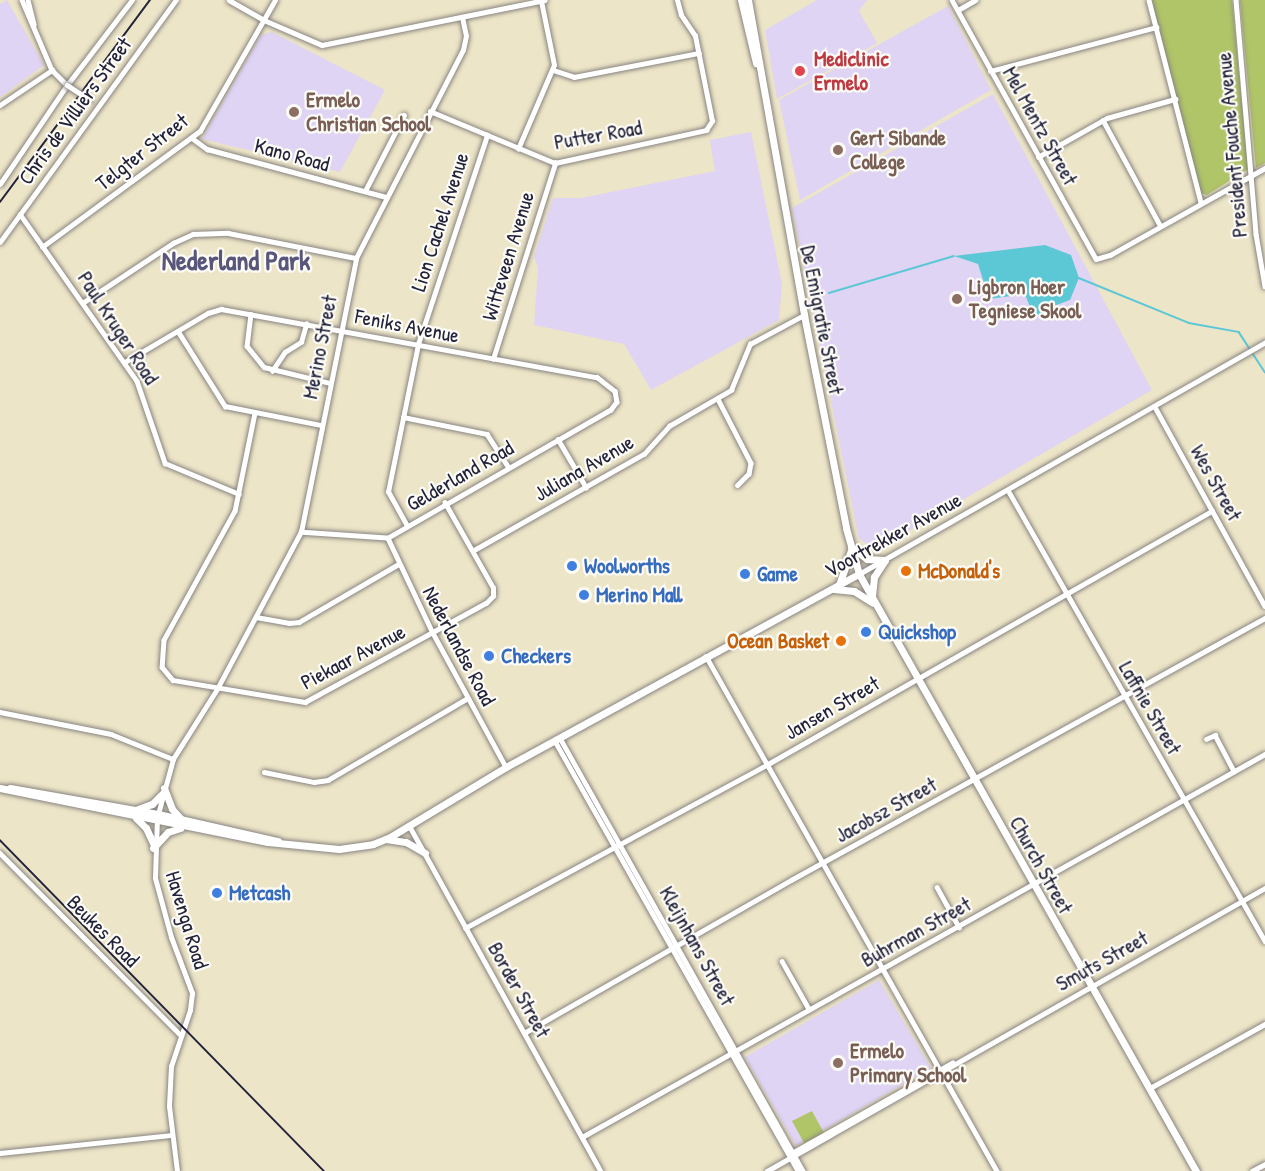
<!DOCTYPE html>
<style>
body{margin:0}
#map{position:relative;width:1265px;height:1171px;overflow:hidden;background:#ede5c7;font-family:"Patrick Hand",sans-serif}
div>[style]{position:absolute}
.built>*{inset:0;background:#e0d4f4}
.green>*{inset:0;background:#b0c468}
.water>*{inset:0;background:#5cc7d5}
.stream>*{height:1.5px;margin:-0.75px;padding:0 0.75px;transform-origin:0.75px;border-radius:0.75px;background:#5cc7d5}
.roads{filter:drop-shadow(0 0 2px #888481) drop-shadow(0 0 2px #888481)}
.minor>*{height:4.5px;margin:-2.25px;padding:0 2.25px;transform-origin:2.25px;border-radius:2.25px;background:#fff}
.tertiary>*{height:5px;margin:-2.5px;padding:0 2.5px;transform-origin:2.5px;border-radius:2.5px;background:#fff}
.trunk>*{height:7px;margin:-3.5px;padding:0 3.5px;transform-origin:3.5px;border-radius:3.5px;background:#fff}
.rail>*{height:1.5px;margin:-0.75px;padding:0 0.75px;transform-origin:0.75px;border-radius:0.75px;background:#22223b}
.bridges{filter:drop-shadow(0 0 2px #888481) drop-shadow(0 0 2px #888481)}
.minor-bridge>*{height:4.5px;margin:-2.25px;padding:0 2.25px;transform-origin:2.25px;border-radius:2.25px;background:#fff}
.dots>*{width:16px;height:16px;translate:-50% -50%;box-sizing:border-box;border:3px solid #fdfcf7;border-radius:50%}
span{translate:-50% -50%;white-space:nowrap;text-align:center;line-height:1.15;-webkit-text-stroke:4.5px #fdfcf7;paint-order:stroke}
.health-label{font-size:21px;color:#be3a42;font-weight:700}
.left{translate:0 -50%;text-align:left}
.education-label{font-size:21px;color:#785e54;font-weight:700}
.street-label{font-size:21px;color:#22223b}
.shop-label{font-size:21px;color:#366cbe;font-weight:700}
.food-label{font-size:21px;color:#c56008;font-weight:700}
.right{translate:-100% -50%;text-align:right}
.district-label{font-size:27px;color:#59567b;font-weight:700}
</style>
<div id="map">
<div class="built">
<i style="clip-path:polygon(7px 0,44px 65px,0 97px,0 4px)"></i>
<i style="clip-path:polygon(817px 0,867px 0,859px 11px,877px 43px,777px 99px,765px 30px)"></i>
<i style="clip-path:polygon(948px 6px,991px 90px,800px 200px,779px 100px)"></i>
<i style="clip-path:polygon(272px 32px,385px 90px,340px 172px,202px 139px,261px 35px)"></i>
<i style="clip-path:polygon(993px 94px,1152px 390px,876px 550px,859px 539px,792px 208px)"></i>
<i style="clip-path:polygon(751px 132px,782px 284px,779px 320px,651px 390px,624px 344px,534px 325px,538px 268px,534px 257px,553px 198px,581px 198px,715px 171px,710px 140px)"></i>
<i style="clip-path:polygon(879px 980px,931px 1068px,796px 1146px,745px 1057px)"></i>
</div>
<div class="green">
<i style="clip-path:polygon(1151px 0,1232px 0,1248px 169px,1207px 195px,1201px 193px)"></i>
<i style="clip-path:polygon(1240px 0,1265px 0,1265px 163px,1256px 168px)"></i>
<i style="clip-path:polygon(812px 1111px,824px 1133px,804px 1143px,792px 1121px)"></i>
</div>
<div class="water">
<i style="clip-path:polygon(1045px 245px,1071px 255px,1079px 278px,1070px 300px,1051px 307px,1044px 315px,1033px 315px,1025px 294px,989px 299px,978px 264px,954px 256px)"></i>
</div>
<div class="stream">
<i style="left:1079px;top:278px;width:119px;rotate:22.2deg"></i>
<i style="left:1189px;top:323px;width:51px;rotate:10.2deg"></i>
<i style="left:1239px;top:332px;width:48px;rotate:57deg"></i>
<i style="left:829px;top:293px;width:130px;rotate:-16.5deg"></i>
</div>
<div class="roads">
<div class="minor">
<i style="left:22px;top:0;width:76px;rotate:66.8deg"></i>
<i style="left:52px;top:70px;width:21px;rotate:45deg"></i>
<i style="left:28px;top:0;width:25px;rotate:76deg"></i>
<i style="left:229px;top:0;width:40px;rotate:29.7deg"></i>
<i style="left:264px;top:20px;width:63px;rotate:23.3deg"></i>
<i style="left:322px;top:45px;width:227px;rotate:-11.4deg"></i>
<i style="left:952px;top:0;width:296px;rotate:60.9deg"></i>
<i style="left:1096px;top:259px;width:15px;rotate:-16deg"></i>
<i style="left:1110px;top:255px;width:178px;rotate:-29.3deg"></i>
<i style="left:1149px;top:0;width:209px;rotate:75.6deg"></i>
<i style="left:1236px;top:0;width:235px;rotate:85.1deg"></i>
<i style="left:1256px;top:234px;width:53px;rotate:80.2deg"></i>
<i style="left:958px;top:10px;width:20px;rotate:-30deg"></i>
<i style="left:553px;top:70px;width:22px;rotate:18deg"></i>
<i style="left:574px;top:77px;width:127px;rotate:-10.9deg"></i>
<i style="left:990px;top:71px;width:172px;rotate:-14.8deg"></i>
<i style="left:0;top:105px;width:63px;rotate:-33.9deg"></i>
<i style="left:430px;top:111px;width:135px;rotate:22.6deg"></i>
<i style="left:555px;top:163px;width:155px;rotate:-12.3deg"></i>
<i style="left:706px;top:130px;width:11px;rotate:-56deg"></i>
<i style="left:712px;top:121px;width:87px;rotate:-101.3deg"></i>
<i style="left:695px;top:36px;width:25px;rotate:-124deg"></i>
<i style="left:681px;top:15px;width:16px;rotate:-105deg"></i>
<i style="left:1103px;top:120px;width:119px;rotate:61.5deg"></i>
<i style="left:192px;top:138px;width:19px;rotate:36deg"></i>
<i style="left:207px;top:149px;width:185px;rotate:15deg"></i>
<i style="left:518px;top:149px;width:91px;rotate:-66.8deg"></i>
<i style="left:554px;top:65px;width:65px;rotate:-101.5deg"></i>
<i style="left:1038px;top:157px;width:79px;rotate:-29.5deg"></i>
<i style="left:1107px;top:118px;width:71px;rotate:-15.6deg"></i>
<i style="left:0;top:184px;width:120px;rotate:-55.9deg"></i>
<i style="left:67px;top:85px;width:107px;rotate:-52.6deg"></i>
<i style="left:365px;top:191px;width:85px;rotate:-62.8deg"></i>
<i style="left:20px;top:214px;width:204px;rotate:55deg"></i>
<i style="left:137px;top:381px;width:87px;rotate:71.1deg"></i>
<i style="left:165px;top:463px;width:80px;rotate:22.7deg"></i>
<i style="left:0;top:242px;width:299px;rotate:-54deg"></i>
<i style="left:42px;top:247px;width:196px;rotate:-36.3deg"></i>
<i style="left:200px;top:131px;width:151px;rotate:-60.2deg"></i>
<i style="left:84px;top:302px;width:107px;rotate:-33.5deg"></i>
<i style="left:173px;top:243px;width:22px;rotate:-24deg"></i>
<i style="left:193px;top:234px;width:35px;rotate:-2deg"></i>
<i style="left:228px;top:233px;width:130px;rotate:11.1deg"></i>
<i style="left:251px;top:314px;width:32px;rotate:97deg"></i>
<i style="left:247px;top:346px;width:27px;rotate:51deg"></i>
<i style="left:264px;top:367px;width:68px;rotate:13.6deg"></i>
<i style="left:178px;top:331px;width:89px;rotate:57.9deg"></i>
<i style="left:225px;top:406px;width:98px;rotate:11.2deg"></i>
<i style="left:493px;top:359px;width:206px;rotate:-72.4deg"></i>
<i style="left:125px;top:362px;width:96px;rotate:-30.6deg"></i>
<i style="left:208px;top:313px;width:14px;rotate:-17deg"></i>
<i style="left:221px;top:309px;width:382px;rotate:10.3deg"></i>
<i style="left:597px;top:377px;width:23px;rotate:38deg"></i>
<i style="left:615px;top:391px;width:11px;rotate:80deg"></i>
<i style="left:617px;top:402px;width:10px;rotate:127deg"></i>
<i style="left:611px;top:410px;width:257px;rotate:150.1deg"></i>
<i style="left:388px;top:538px;width:87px;rotate:-176.1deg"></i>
<i style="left:272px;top:371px;width:23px;rotate:-56deg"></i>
<i style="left:285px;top:352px;width:19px;rotate:-32deg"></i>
<i style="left:301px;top:342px;width:19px;rotate:-74deg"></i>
<i style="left:718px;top:399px;width:72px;rotate:62.7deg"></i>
<i style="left:751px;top:463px;width:11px;rotate:100deg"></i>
<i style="left:749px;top:474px;width:16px;rotate:135deg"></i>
<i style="left:1155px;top:407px;width:227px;rotate:61.1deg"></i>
<i style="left:255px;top:413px;width:100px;rotate:101.5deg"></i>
<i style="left:235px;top:511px;width:147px;rotate:118.8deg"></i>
<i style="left:164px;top:640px;width:27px;rotate:94deg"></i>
<i style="left:162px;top:667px;width:17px;rotate:50deg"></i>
<i style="left:173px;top:680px;width:134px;rotate:9.5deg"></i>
<i style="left:305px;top:702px;width:206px;rotate:-28.7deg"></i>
<i style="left:486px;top:603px;width:10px;rotate:-45deg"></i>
<i style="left:493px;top:596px;width:8px;rotate:-90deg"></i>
<i style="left:493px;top:588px;width:98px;rotate:-119.5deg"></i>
<i style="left:403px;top:417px;width:86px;rotate:11.4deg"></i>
<i style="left:487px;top:434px;width:38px;rotate:57deg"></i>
<i style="left:558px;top:439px;width:56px;rotate:59.7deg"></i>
<i style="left:1008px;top:490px;width:519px;rotate:60.32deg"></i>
<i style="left:407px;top:526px;width:39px;rotate:-119deg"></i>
<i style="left:388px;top:492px;width:151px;rotate:-78.5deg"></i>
<i style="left:418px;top:344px;width:220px;rotate:-71.7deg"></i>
<i style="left:388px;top:538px;width:105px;rotate:64.7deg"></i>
<i style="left:433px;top:633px;width:153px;rotate:61.4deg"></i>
<i style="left:474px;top:550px;width:195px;rotate:-29.5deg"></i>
<i style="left:644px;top:454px;width:38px;rotate:-48deg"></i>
<i style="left:669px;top:426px;width:72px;rotate:-30.1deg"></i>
<i style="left:731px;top:390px;width:50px;rotate:-67.6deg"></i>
<i style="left:750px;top:344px;width:61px;rotate:-28.2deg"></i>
<i style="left:859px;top:574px;width:468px;rotate:-29.7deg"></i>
<i style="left:256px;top:617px;width:34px;rotate:10deg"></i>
<i style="left:289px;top:623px;width:10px;rotate:-6deg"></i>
<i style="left:299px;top:622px;width:113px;rotate:-30.2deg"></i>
<i style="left:706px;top:656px;width:592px;rotate:60.53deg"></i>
<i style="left:0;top:712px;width:113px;rotate:11.2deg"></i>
<i style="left:111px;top:734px;width:67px;rotate:22deg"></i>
<i style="left:560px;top:738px;width:497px;rotate:60.7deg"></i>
<i style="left:1206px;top:739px;width:10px;rotate:-24deg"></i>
<i style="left:1215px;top:735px;width:41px;rotate:62.2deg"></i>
<i style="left:555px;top:741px;width:494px;rotate:60.5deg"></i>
<i style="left:264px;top:772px;width:51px;rotate:11.3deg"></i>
<i style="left:314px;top:782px;width:14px;rotate:-8deg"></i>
<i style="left:328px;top:780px;width:162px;rotate:-30.4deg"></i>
<i style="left:158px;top:814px;width:57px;rotate:-74.7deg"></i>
<i style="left:173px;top:759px;width:83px;rotate:-57.8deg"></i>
<i style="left:217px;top:689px;width:178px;rotate:-61.9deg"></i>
<i style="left:301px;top:532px;width:279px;rotate:-78.6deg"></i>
<i style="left:356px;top:258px;width:234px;rotate:-62.8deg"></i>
<i style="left:463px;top:50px;width:14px;rotate:-78deg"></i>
<i style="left:466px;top:36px;width:19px;rotate:-102deg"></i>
<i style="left:409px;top:825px;width:396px;rotate:61deg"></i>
<i style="left:0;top:853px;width:255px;rotate:45.2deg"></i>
<i style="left:937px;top:887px;width:46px;rotate:61.2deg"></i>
<i style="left:465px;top:928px;width:345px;rotate:-28.4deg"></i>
<i style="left:768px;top:764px;width:511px;rotate:-29.68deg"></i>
<i style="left:782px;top:961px;width:55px;rotate:60.6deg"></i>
<i style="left:524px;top:1033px;width:308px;rotate:-29.8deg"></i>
<i style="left:791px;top:880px;width:542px;rotate:-28.93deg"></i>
<i style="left:1150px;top:1088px;width:132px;rotate:-29.1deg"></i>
<i style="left:582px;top:1137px;width:783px;rotate:-29.28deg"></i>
<i style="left:0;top:1153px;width:173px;rotate:-6deg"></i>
<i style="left:792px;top:1153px;width:184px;rotate:-29.4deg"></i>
<i style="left:767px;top:1171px;width:573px;rotate:-29.61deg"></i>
<i style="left:1252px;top:1171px;width:15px;rotate:-28deg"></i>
</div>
<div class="tertiary">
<i style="left:157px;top:817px;width:61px;rotate:91.9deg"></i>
<i style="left:155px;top:878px;width:61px;rotate:74.8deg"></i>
<i style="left:171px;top:937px;width:60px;rotate:69.4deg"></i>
<i style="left:192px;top:993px;width:17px;rotate:97deg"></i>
<i style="left:190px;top:1010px;width:59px;rotate:108.7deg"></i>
<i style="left:171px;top:1066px;width:40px;rotate:92.9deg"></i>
<i style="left:169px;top:1106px;width:65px;rotate:83deg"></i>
</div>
<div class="trunk">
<i style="left:741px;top:0;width:65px;rotate:76.6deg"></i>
<i style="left:748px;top:0;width:320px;rotate:79.9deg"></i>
<i style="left:804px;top:315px;width:217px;rotate:78.8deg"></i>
<i style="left:846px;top:528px;width:48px;rotate:74.2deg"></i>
<i style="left:859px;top:574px;width:686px;rotate:60.56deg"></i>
<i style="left:851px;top:547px;width:20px;rotate:37deg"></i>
<i style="left:867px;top:559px;width:18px;rotate:3deg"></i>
<i style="left:839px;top:585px;width:36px;rotate:-71deg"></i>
<i style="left:834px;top:589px;width:20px;rotate:6deg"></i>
<i style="left:854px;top:591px;width:22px;rotate:32deg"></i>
<i style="left:872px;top:596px;width:19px;rotate:-84deg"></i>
<i style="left:874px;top:577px;width:20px;rotate:-57deg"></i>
<i style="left:0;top:788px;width:273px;rotate:11.4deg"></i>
<i style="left:268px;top:842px;width:71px;rotate:5.6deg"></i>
<i style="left:339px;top:849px;width:34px;rotate:-8deg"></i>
<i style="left:373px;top:844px;width:18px;rotate:-22deg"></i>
<i style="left:390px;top:837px;width:135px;rotate:-31.1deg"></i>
<i style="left:506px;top:767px;width:402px;rotate:-28.7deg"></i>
<i style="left:10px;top:788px;width:150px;rotate:10deg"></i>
<i style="left:158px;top:814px;width:123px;rotate:12.7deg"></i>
<i style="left:164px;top:788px;width:22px;rotate:69deg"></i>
<i style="left:172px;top:809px;width:13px;rotate:48deg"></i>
<i style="left:138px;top:809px;width:15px;rotate:-20deg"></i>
<i style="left:152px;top:804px;width:16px;rotate:-45deg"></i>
<i style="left:136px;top:818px;width:14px;rotate:45deg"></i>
<i style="left:146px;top:828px;width:19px;rotate:65deg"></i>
<i style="left:386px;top:839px;width:20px;rotate:9deg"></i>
<i style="left:406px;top:842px;width:22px;rotate:30deg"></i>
<i style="left:153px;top:848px;width:22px;rotate:-47deg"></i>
<i style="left:168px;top:832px;width:13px;rotate:-18deg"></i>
</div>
</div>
<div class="rail">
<i style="left:0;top:202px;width:252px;rotate:-53.4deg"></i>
<i style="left:0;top:840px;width:463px;rotate:45.6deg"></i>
</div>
<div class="bridges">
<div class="minor-bridge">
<i style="left:67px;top:85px;width:27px;rotate:33deg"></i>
</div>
</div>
<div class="dots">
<i style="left:800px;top:71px;background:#e0444e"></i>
<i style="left:294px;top:112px;background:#8d6e63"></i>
<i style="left:838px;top:150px;background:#8d6e63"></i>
<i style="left:957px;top:299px;background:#8d6e63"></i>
<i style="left:572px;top:566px;background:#3f7fe0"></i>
<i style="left:906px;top:571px;background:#e8710a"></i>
<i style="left:745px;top:574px;background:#3f7fe0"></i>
<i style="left:584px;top:595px;background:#3f7fe0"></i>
<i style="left:866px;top:632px;background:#3f7fe0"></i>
<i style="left:841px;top:641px;background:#e8710a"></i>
<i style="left:489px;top:656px;background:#3f7fe0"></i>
<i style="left:217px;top:893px;background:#3f7fe0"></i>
<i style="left:838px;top:1063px;background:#8d6e63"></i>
</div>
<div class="health-label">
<span class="left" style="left:814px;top:71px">Mediclinic<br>Ermelo</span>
</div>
<div class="education-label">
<span class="left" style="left:306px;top:112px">Ermelo<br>Christian School</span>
<span class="left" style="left:850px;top:150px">Gert Sibande<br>College</span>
<span class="left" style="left:969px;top:299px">Ligbron Hoer<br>Tegniese Skool</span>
<span class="left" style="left:850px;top:1063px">Ermelo<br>Primary School</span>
</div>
<div class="street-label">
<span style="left:75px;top:111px;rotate:-54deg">Chris de Villiers Street</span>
<span style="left:1040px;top:126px;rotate:61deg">Mel Mentz Street</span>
<span style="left:598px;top:135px;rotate:-10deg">Putter Road</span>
<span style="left:1232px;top:145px;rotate:-95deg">President Fouche Avenue</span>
<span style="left:142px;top:152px;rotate:-38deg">Telgter Street</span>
<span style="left:292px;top:155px;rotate:15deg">Kano Road</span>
<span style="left:440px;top:222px;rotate:-72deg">Lion Cachel Avenue</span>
<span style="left:508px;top:256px;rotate:-73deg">Witteveen Avenue</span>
<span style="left:822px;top:320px;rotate:79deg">De Emigratie Street</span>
<span style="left:407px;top:326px;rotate:11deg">Feniks Avenue</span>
<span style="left:118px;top:328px;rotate:57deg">Paul Kruger Road</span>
<span style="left:320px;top:347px;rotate:-79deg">Merino Street</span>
<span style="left:584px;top:468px;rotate:-30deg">Juliana Avenue</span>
<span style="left:460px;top:476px;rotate:-30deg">Gelderland Road</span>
<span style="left:1216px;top:483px;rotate:61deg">Wes Street</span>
<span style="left:893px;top:535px;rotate:-29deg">Voortrekker Avenue</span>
<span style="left:459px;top:646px;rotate:62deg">Nederlandse Road</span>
<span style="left:353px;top:657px;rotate:-28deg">Piekaar Avenue</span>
<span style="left:832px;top:708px;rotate:-30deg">Jansen Street</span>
<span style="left:1150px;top:708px;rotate:60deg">Laffnie Street</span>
<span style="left:886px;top:810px;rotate:-29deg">Jacobsz Street</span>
<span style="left:1041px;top:865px;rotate:61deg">Church Street</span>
<span style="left:187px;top:920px;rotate:73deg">Havenga Road</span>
<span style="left:103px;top:931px;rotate:45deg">Beukes Road</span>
<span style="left:916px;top:932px;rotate:-29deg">Buhrman Street</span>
<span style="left:697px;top:946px;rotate:61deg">Kleijnhans Street</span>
<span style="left:1102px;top:961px;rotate:-29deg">Smuts Street</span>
<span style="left:519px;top:990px;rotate:61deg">Border Street</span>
</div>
<div class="shop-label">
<span class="left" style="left:584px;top:566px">Woolworths</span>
<span class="left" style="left:757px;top:574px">Game</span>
<span class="left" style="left:596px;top:595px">Merino Mall</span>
<span class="left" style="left:878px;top:632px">Quickshop</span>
<span class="left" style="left:501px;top:656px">Checkers</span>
<span class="left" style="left:229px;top:893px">Metcash</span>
</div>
<div class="food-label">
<span class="left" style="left:918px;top:571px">McDonald's</span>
<span class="right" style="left:829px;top:641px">Ocean Basket</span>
</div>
<div class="district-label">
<span style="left:236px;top:261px">Nederland Park</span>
</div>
</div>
